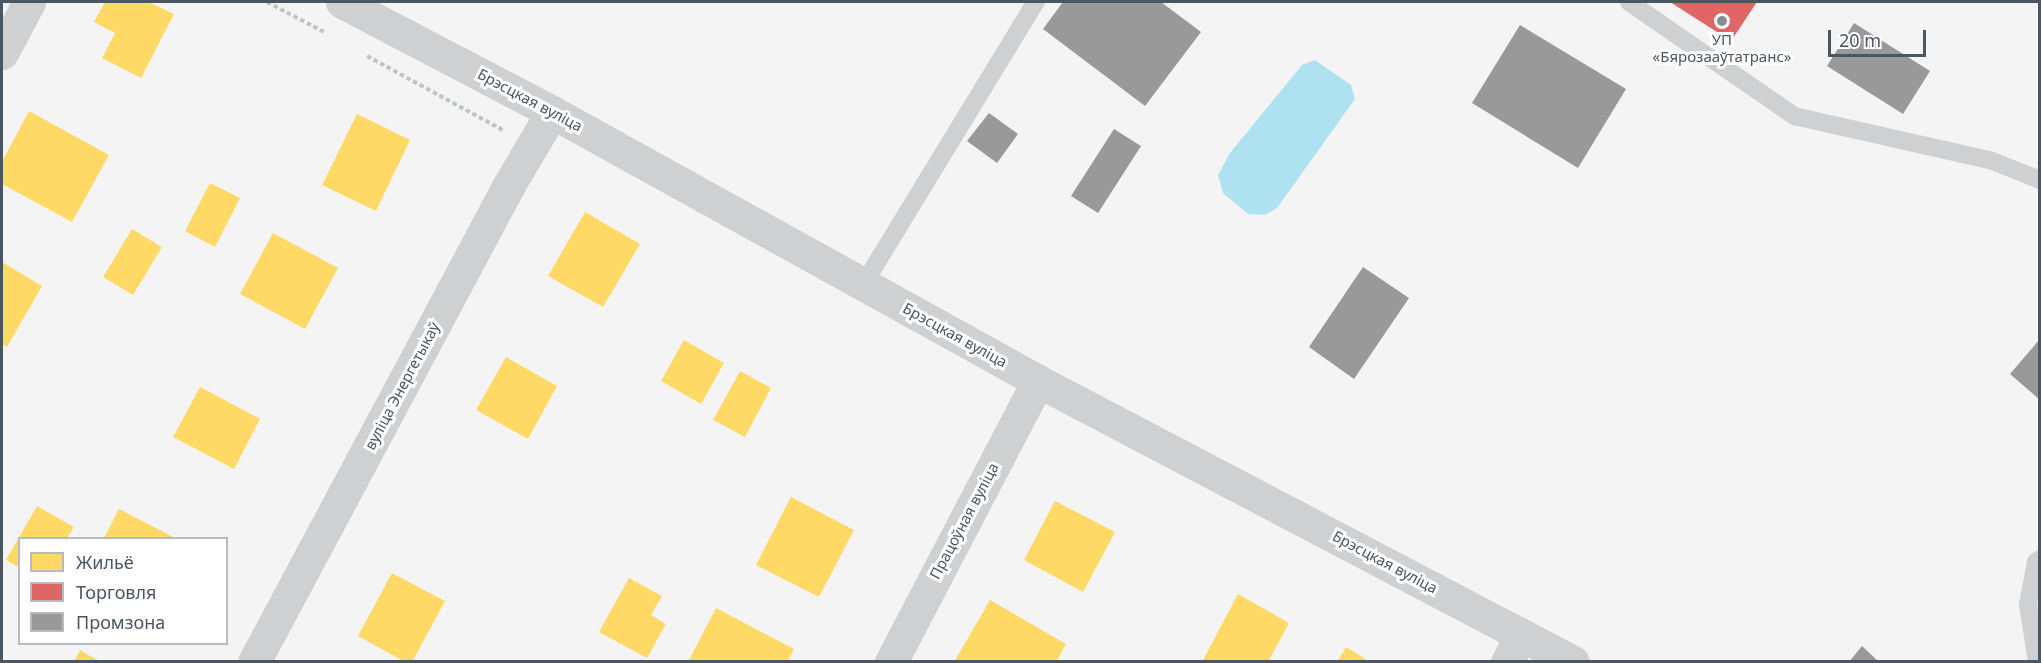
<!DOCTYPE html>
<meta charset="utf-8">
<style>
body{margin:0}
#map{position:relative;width:2041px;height:663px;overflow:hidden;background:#f4f4f4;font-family:"Noto Sans",sans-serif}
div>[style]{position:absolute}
.water>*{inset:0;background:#aee2f0}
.homes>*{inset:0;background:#ffd966}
.shops>*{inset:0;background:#e06666}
.industry>*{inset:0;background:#999}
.path>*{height:4px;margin-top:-2px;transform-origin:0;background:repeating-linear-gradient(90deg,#bcc7c4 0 4.5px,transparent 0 7.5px)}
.service>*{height:18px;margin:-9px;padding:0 9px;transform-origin:9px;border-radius:9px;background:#ced0d2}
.minor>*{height:33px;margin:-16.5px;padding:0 16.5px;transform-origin:16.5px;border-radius:16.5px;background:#ced0d2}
.tertiary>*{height:33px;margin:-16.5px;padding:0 16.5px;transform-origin:16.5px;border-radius:16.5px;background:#ced0d2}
.dots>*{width:16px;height:16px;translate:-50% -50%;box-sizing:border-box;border:3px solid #fff;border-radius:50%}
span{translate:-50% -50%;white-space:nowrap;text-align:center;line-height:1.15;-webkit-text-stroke:6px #fff;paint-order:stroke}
.poi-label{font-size:15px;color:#4a5661}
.street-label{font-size:15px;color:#4a5661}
.frame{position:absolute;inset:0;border:3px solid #4a5661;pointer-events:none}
.legend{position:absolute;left:18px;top:537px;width:210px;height:108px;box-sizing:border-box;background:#fff;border:2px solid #b7bbc0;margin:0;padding:8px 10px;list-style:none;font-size:18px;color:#4a5661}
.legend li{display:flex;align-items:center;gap:12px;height:30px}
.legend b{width:30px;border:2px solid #b7bbc0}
.scale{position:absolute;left:1828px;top:30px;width:98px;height:27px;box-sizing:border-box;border:3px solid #4a5661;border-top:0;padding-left:8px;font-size:18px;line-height:21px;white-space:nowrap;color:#4a5661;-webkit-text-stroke:4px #fff;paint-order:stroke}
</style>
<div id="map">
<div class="water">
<i style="clip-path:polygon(1315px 60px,1351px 85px,1355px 99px,1277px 208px,1265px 215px,1248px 214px,1223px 193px,1218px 175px,1230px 153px,1302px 65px)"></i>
</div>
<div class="homes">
<i style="clip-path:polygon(105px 2px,149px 2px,174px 14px,141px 78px,102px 58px,115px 33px,94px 22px)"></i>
<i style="clip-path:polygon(29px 111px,109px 155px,72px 222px,2px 184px,2px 162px)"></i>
<i style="clip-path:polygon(357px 114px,410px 140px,376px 211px,322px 185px)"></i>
<i style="clip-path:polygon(210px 183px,240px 198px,215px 247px,185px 231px)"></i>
<i style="clip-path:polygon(585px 212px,640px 244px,603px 307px,548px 276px)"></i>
<i style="clip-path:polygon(132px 229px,162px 247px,133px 295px,103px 277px)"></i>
<i style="clip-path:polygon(273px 233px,338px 268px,305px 329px,240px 294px)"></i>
<i style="clip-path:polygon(2px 262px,42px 286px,7px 347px,2px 344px)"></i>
<i style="clip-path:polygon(684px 340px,724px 363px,701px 404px,661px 381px)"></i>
<i style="clip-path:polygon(506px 357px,557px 386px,528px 439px,476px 410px)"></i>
<i style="clip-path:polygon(740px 371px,771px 388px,745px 437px,713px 420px)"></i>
<i style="clip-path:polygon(200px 387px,260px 419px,234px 469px,173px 437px)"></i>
<i style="clip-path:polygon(791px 497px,854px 530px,819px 597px,756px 565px)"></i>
<i style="clip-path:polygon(1055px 501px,1115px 532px,1083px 592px,1024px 560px)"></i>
<i style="clip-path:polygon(37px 506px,74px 527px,67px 538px,20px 538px,20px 568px,6px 560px)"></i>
<i style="clip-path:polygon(119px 509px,175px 538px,104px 538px)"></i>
<i style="clip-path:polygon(392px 573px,445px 601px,412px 662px,405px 662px,358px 636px)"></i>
<i style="clip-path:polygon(629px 578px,662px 596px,651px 615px,666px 624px,647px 658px,599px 632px)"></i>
<i style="clip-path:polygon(1238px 594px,1289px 623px,1268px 662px,1202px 662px)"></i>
<i style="clip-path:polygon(990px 600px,1066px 644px,1056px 662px,954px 662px)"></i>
<i style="clip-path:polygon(716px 608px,794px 649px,787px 662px,688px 662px)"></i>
<i style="clip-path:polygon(1346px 647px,1370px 662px,1337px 662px)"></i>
<i style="clip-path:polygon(80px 650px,101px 662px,74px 662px)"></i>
</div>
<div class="shops">
<i style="clip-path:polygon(1670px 2px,1757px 2px,1731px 41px)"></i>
</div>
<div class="industry">
<i style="clip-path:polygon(1063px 2px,1161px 2px,1201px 32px,1145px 106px,1043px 29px)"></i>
<i style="clip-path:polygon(1854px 23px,1930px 71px,1903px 114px,1827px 66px)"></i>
<i style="clip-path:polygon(1520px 25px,1626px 89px,1578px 168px,1472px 103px)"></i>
<i style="clip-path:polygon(989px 113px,1018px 134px,997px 163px,967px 141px)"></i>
<i style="clip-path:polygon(1114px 129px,1141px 146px,1098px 213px,1071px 196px)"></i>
<i style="clip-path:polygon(1363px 267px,1409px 298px,1354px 379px,1309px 347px)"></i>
<i style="clip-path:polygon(2040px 339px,2040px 400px,2010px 374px)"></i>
<i style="clip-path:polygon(1862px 646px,1879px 662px,1849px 662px)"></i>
</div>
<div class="path">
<i style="left:267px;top:2px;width:64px;rotate:27.8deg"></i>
<i style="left:367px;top:56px;width:155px;rotate:28.6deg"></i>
</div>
<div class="service">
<i style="left:1629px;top:2px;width:201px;rotate:34.6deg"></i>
<i style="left:1794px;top:116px;width:201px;rotate:12.7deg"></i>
<i style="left:1990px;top:160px;width:54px;rotate:21.8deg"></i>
<i style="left:863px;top:285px;width:332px;rotate:-58.6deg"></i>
<i style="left:2037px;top:662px;width:58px;rotate:-99deg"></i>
<i style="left:2028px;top:605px;width:44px;rotate:-79.5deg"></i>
<i style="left:2036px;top:562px;width:5px;rotate:-37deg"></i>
</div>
<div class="minor">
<i style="left:2px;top:53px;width:58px;rotate:-62.1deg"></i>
<i style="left:254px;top:662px;width:541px;rotate:-61.87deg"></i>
<i style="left:509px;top:185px;width:85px;rotate:-59.5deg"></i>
<i style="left:891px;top:662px;width:317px;rotate:-62.4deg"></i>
<i style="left:1507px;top:662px;width:31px;rotate:-63deg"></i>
</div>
<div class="tertiary">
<i style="left:342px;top:2px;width:237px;rotate:27.6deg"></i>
<i style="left:552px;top:112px;width:555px;rotate:28.96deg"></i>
<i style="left:1038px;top:381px;width:604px;rotate:27.71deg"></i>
</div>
<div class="dots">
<i style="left:1722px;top:21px;background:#868d94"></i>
</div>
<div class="poi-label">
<span style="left:1722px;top:48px">УП<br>«Бярозааўтатранс»</span>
</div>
<div class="street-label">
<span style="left:530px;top:100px;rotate:28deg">Брэсцкая вуліца</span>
<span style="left:955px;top:335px;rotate:29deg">Брэсцкая вуліца</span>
<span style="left:402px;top:386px;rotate:-62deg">вуліца Энергетыкаў</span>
<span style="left:964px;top:521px;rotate:-62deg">Працоўная вуліца</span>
<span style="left:1385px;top:562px;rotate:28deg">Брэсцкая вуліца</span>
</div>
<div class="frame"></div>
<ul class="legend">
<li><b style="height:16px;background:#ffd966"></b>Жильё</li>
<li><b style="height:16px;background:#e06666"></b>Торговля</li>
<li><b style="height:16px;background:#999"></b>Промзона</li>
</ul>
<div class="scale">20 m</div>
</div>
